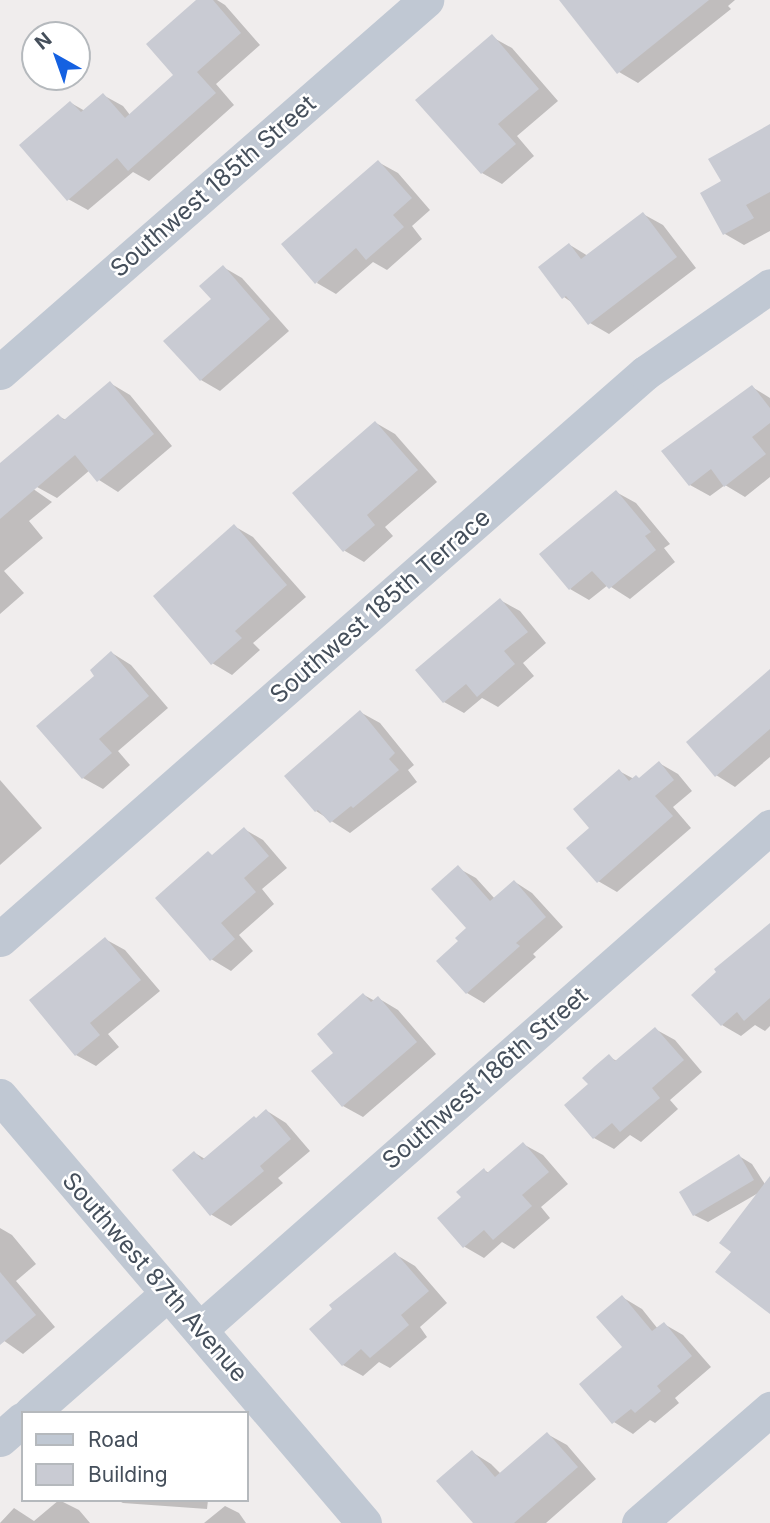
<!DOCTYPE html>
<style>
body{margin:0}
#map{position:relative;width:770px;height:1523px;overflow:hidden;background:#f0eded;font-family:Inter,sans-serif}
div>[style]{position:absolute}
.shadow>*{inset:0;background:#0003}
.building>*{inset:0;background:#c9cbd3}
.minor>*{height:35px;margin:-17.5px;padding:0 17.5px;transform-origin:17.5px;border-radius:17.5px;background:#c0c8d3}
span{translate:-50% -50%;white-space:nowrap;text-align:center;line-height:1.15;-webkit-text-stroke:5px #fff;paint-order:stroke}
.street-label{font-size:24px;color:#454f5b}
.legend{position:absolute;left:21px;top:1411px;width:228px;height:91px;box-sizing:border-box;background:#fff;border:2px solid #b5b9bd;margin:0;padding:9px 12px;list-style:none;font-size:21px;color:#454f5b}
.legend li{display:flex;align-items:center;gap:14px;height:35px}
.legend b{width:35px;border:2px solid #b5b9bd}
.north{position:absolute;left:21px;top:21px;width:70px;height:70px;box-sizing:border-box;background:#fff;border:2px solid #b5b9bd;border-radius:50%;rotate:320deg;font-size:19px;font-weight:700;line-height:28px;text-align:center;color:#454f5b}
.north::after{content:'';display:block;margin:auto;width:24px;height:32px;background:#1561e1;clip-path:polygon(50% 0,100% 100%,50% 72%,0 100%)}
</style>
<div id="map">
<div class="shadow">
<i style="clip-path:polygon(198px 0,217px 0,225px 5px,260px 45px,216px 84px,234px 105px,149px 181px,133px 172px,88px 210px,68px 199px,71px 103px,85px 111px,103px 95px,123px 106px,130px 115px,175px 75px)"></i>
<i style="clip-path:polygon(561px 0,735px 0,728px 6px,731px 9px,638px 83px,619px 72px)"></i>
<i style="clip-path:polygon(492px 37px,512px 48px,558px 101px,517px 136px,534px 156px,502px 184px,482px 173px)"></i>
<i style="clip-path:polygon(770px 126px,770px 231px,744px 245px,725px 234px,703px 194px,723px 182px)"></i>
<i style="clip-path:polygon(378px 162px,398px 173px,430px 210px,412px 226px,422px 239px,387px 270px,373px 262px,336px 294px,317px 283px)"></i>
<i style="clip-path:polygon(643px 214px,663px 225px,696px 268px,609px 334px,590px 323px,574px 304px,564px 297px,570px 245px,588px 256px)"></i>
<i style="clip-path:polygon(223px 267px,242px 278px,289px 331px,220px 391px,201px 380px,213px 299px)"></i>
<i style="clip-path:polygon(110px 383px,130px 395px,172px 446px,118px 492px,99px 480px,90px 470px,57px 498px,37px 487px,58px 416px,66px 420px)"></i>
<i style="clip-path:polygon(752px 387px,770px 398px,770px 477px,745px 497px,725px 485px,710px 496px,690px 485px,663px 451px)"></i>
<i style="clip-path:polygon(376px 423px,395px 434px,437px 482px,385px 527px,393px 536px,364px 562px,345px 551px,295px 494px)"></i>
<i style="clip-path:polygon(0 482px,29px 486px,52px 502px,29px 521px,43px 538px,4px 571px,24px 593px,0 614px)"></i>
<i style="clip-path:polygon(616px 492px,636px 503px,670px 544px,664px 548px,675px 562px,630px 599px,608px 585px,589px 600px,570px 589px)"></i>
<i style="clip-path:polygon(234px 526px,253px 537px,306px 597px,253px 643px,260px 650px,232px 675px,212px 663px)"></i>
<i style="clip-path:polygon(500px 600px,520px 611px,546px 643px,523px 663px,534px 676px,498px 707px,482px 698px,464px 713px,444px 702px,417px 670px)"></i>
<i style="clip-path:polygon(112px 653px,131px 665px,168px 708px,118px 751px,130px 765px,103px 789px,83px 778px,97px 676px)"></i>
<i style="clip-path:polygon(770px 672px,770px 757px,735px 787px,716px 775px)"></i>
<i style="clip-path:polygon(360px 712px,380px 723px,414px 765px,408px 770px,417px 782px,350px 833px,316px 811px)"></i>
<i style="clip-path:polygon(659px 763px,678px 774px,692px 791px,673px 807px,691px 828px,617px 892px,598px 881px,591px 828px,619px 771px,634px 779px,640px 779px)"></i>
<i style="clip-path:polygon(0 780px,42px 828px,0 865px)"></i>
<i style="clip-path:polygon(244px 829px,263px 840px,287px 868px,262px 889px,274px 904px,239px 935px,253px 951px,231px 971px,211px 959px,208px 853px,213px 856px)"></i>
<i style="clip-path:polygon(458px 868px,476px 878px,495px 899px,515px 882px,532px 893px,563px 927px,533px 954px,536px 957px,484px 1003px,467px 993px,461px 942px,469px 928px)"></i>
<i style="clip-path:polygon(770px 929px,770px 1026px,765px 1031px,755px 1025px,741px 1036px,722px 1025px)"></i>
<i style="clip-path:polygon(105px 939px,125px 950px,160px 991px,108px 1034px,119px 1047px,96px 1066px,76px 1055px,31px 1001px)"></i>
<i style="clip-path:polygon(364px 995px,375px 1001px,378px 998px,398px 1010px,436px 1054px,363px 1117px,343px 1106px,314px 1072px,336px 1053px)"></i>
<i style="clip-path:polygon(655px 1029px,675px 1040px,702px 1072px,670px 1100px,678px 1109px,641px 1142px,630px 1135px,614px 1149px,594px 1138px,566px 1105px,591px 1084px,609px 1057px,617px 1061px)"></i>
<i style="clip-path:polygon(267px 1111px,286px 1123px,310px 1151px,278px 1178px,283px 1183px,231px 1226px,212px 1215px,174px 1170px,195px 1153px,205px 1159px)"></i>
<i style="clip-path:polygon(523px 1144px,543px 1155px,568px 1184px,541px 1207px,550px 1218px,514px 1249px,502px 1242px,484px 1258px,465px 1247px,439px 1218px,463px 1197px,484px 1170px,489px 1173px)"></i>
<i style="clip-path:polygon(739px 1156px,752px 1164px,770px 1192px,770px 1311px,733px 1252px,760px 1192px,708px 1222px,694px 1215px)"></i>
<i style="clip-path:polygon(0 1228px,12px 1235px,36px 1264px,16px 1281px,55px 1327px,23px 1354px,0 1338px)"></i>
<i style="clip-path:polygon(395px 1254px,415px 1266px,447px 1303px,420px 1327px,427px 1337px,390px 1368px,379px 1362px,363px 1376px,343px 1365px,312px 1329px)"></i>
<i style="clip-path:polygon(622px 1297px,642px 1309px,658px 1329px,664px 1324px,683px 1335px,711px 1367px,675px 1398px,679px 1403px,655px 1423px,650px 1420px,633px 1434px,614px 1422px,625px 1347px)"></i>
<i style="clip-path:polygon(547px 1434px,567px 1445px,596px 1479px,546px 1523px,475px 1523px,472px 1452px,491px 1464px,501px 1474px)"></i>
<i style="clip-path:polygon(59px 1500px,79px 1510px,90px 1523px,0 1523px,14px 1508px,34px 1521px)"></i>
<i style="clip-path:polygon(117px 1500px,208px 1500px,207px 1509px,123px 1503px)"></i>
<i style="clip-path:polygon(225px 1506px,239px 1513px,246px 1523px,204px 1523px)"></i>
</div>
<div class="building">
<i style="clip-path:polygon(196px 0,213px 0,241px 33px,197px 72px,216px 93px,128px 171px,117px 158px,67px 201px,19px 145px,70px 101px,81px 112px,103px 93px,125px 118px,173px 75px,146px 44px)"></i>
<i style="clip-path:polygon(559px 0,709px 0,617px 74px)"></i>
<i style="clip-path:polygon(492px 34px,539px 89px,498px 124px,516px 144px,481px 174px,415px 100px)"></i>
<i style="clip-path:polygon(770px 124px,770px 192px,746px 205px,754px 218px,723px 235px,700px 193px,721px 181px,708px 159px)"></i>
<i style="clip-path:polygon(378px 160px,412px 198px,393px 215px,404px 227px,366px 260px,356px 248px,315px 284px,281px 244px)"></i>
<i style="clip-path:polygon(643px 212px,677px 257px,588px 325px,566px 296px,562px 299px,538px 267px,569px 243px,581px 259px)"></i>
<i style="clip-path:polygon(223px 265px,270px 319px,200px 381px,163px 341px,211px 299px,199px 286px)"></i>
<i style="clip-path:polygon(110px 381px,154px 434px,97px 482px,75px 455px,0 519px,0 463px,58px 414px,64px 420px)"></i>
<i style="clip-path:polygon(752px 385px,770px 408px,770px 423px,752px 437px,766px 454px,724px 487px,711px 469px,689px 486px,661px 451px)"></i>
<i style="clip-path:polygon(375px 421px,418px 470px,367px 515px,375px 525px,343px 552px,292px 493px)"></i>
<i style="clip-path:polygon(616px 490px,651px 532px,645px 536px,656px 550px,609px 589px,592px 571px,569px 590px,539px 554px)"></i>
<i style="clip-path:polygon(234px 524px,287px 585px,235px 631px,242px 638px,211px 665px,153px 596px)"></i>
<i style="clip-path:polygon(500px 598px,528px 632px,504px 651px,515px 664px,477px 697px,466px 684px,443px 703px,415px 670px)"></i>
<i style="clip-path:polygon(111px 651px,149px 696px,99px 739px,112px 753px,82px 779px,36px 726px,94px 676px,90px 670px)"></i>
<i style="clip-path:polygon(770px 669px,770px 729px,715px 777px,686px 742px)"></i>
<i style="clip-path:polygon(360px 710px,395px 753px,389px 759px,399px 770px,353px 808px,351px 806px,330px 823px,318px 810px,315px 812px,284px 776px)"></i>
<i style="clip-path:polygon(659px 761px,674px 780px,655px 796px,673px 816px,597px 883px,566px 848px,589px 828px,573px 809px,619px 769px,629px 781px,636px 775px,639px 778px)"></i>
<i style="clip-path:polygon(244px 827px,269px 856px,244px 878px,256px 892px,221px 923px,235px 939px,210px 961px,155px 898px,208px 851px,212px 855px)"></i>
<i style="clip-path:polygon(458px 865px,490px 901px,514px 880px,546px 917px,516px 943px,520px 946px,466px 994px,436px 961px,458px 941px,455px 938px,466px 928px,431px 889px)"></i>
<i style="clip-path:polygon(770px 923px,770px 998px,744px 1021px,737px 1012px,721px 1026px,691px 995px,716px 972px,714px 969px)"></i>
<i style="clip-path:polygon(105px 937px,141px 980px,90px 1023px,100px 1035px,75px 1056px,29px 1000px)"></i>
<i style="clip-path:polygon(363px 993px,371px 1002px,378px 996px,417px 1042px,342px 1107px,311px 1071px,333px 1053px,317px 1034px)"></i>
<i style="clip-path:polygon(655px 1027px,684px 1060px,652px 1088px,660px 1098px,620px 1132px,612px 1123px,593px 1139px,564px 1105px,588px 1084px,582px 1078px,595px 1066px,609px 1054px,615px 1061px)"></i>
<i style="clip-path:polygon(266px 1109px,291px 1139px,260px 1166px,264px 1171px,210px 1216px,172px 1170px,194px 1151px,202px 1160px,254px 1116px,256px 1118px)"></i>
<i style="clip-path:polygon(523px 1142px,549px 1172px,522px 1195px,532px 1206px,493px 1240px,484px 1230px,463px 1248px,437px 1218px,461px 1197px,456px 1192px,484px 1168px,487px 1173px)"></i>
<i style="clip-path:polygon(739px 1154px,754px 1180px,693px 1216px,679px 1192px)"></i>
<i style="clip-path:polygon(770px 1176px,770px 1314px,715px 1272px,731px 1252px,719px 1243px)"></i>
<i style="clip-path:polygon(395px 1252px,429px 1291px,401px 1315px,409px 1325px,370px 1358px,361px 1349px,342px 1366px,309px 1329px,332px 1309px,329px 1305px)"></i>
<i style="clip-path:polygon(0 1272px,36px 1315px,0 1345px)"></i>
<i style="clip-path:polygon(622px 1295px,652px 1331px,664px 1322px,692px 1356px,657px 1386px,661px 1391px,635px 1413px,631px 1409px,612px 1424px,579px 1384px,622px 1347px,596px 1317px)"></i>
<i style="clip-path:polygon(547px 1432px,578px 1467px,514px 1523px,473px 1523px,436px 1481px,472px 1450px,495px 1477px)"></i>
</div>
<div class="minor">
<i style="left:0;top:372px;width:566px;rotate:-41.13deg"></i>
<i style="left:0;top:939px;width:858px;rotate:-41.27deg"></i>
<i style="left:645px;top:373px;width:152px;rotate:-34.8deg"></i>
<i style="left:0;top:1096px;width:561px;rotate:49.55deg"></i>
<i style="left:200px;top:1329px;width:760px;rotate:-41.37deg"></i>
<i style="left:31px;top:1413px;width:182px;rotate:-41.2deg"></i>
<i style="left:0;top:1439px;width:30px;rotate:-41deg"></i>
<i style="left:639px;top:1523px;width:174px;rotate:-41deg"></i>
</div>
<div class="street-label">
<span style="left:213px;top:186px;rotate:-41deg">Southwest 185th Street</span>
<span style="left:380px;top:606px;rotate:-41deg">Southwest 185th Terrace</span>
<span style="left:485px;top:1078px;rotate:-41deg">Southwest 186th Street</span>
<span style="left:155px;top:1277px;rotate:49deg">Southwest 87th Avenue</span>
</div>
<ul class="legend">
<li><b style="height:9px;background:#c0c8d3"></b>Road</li>
<li><b style="height:19px;background:#c9cbd3"></b>Building</li>
</ul>
<div class="north">N</div>
</div>
